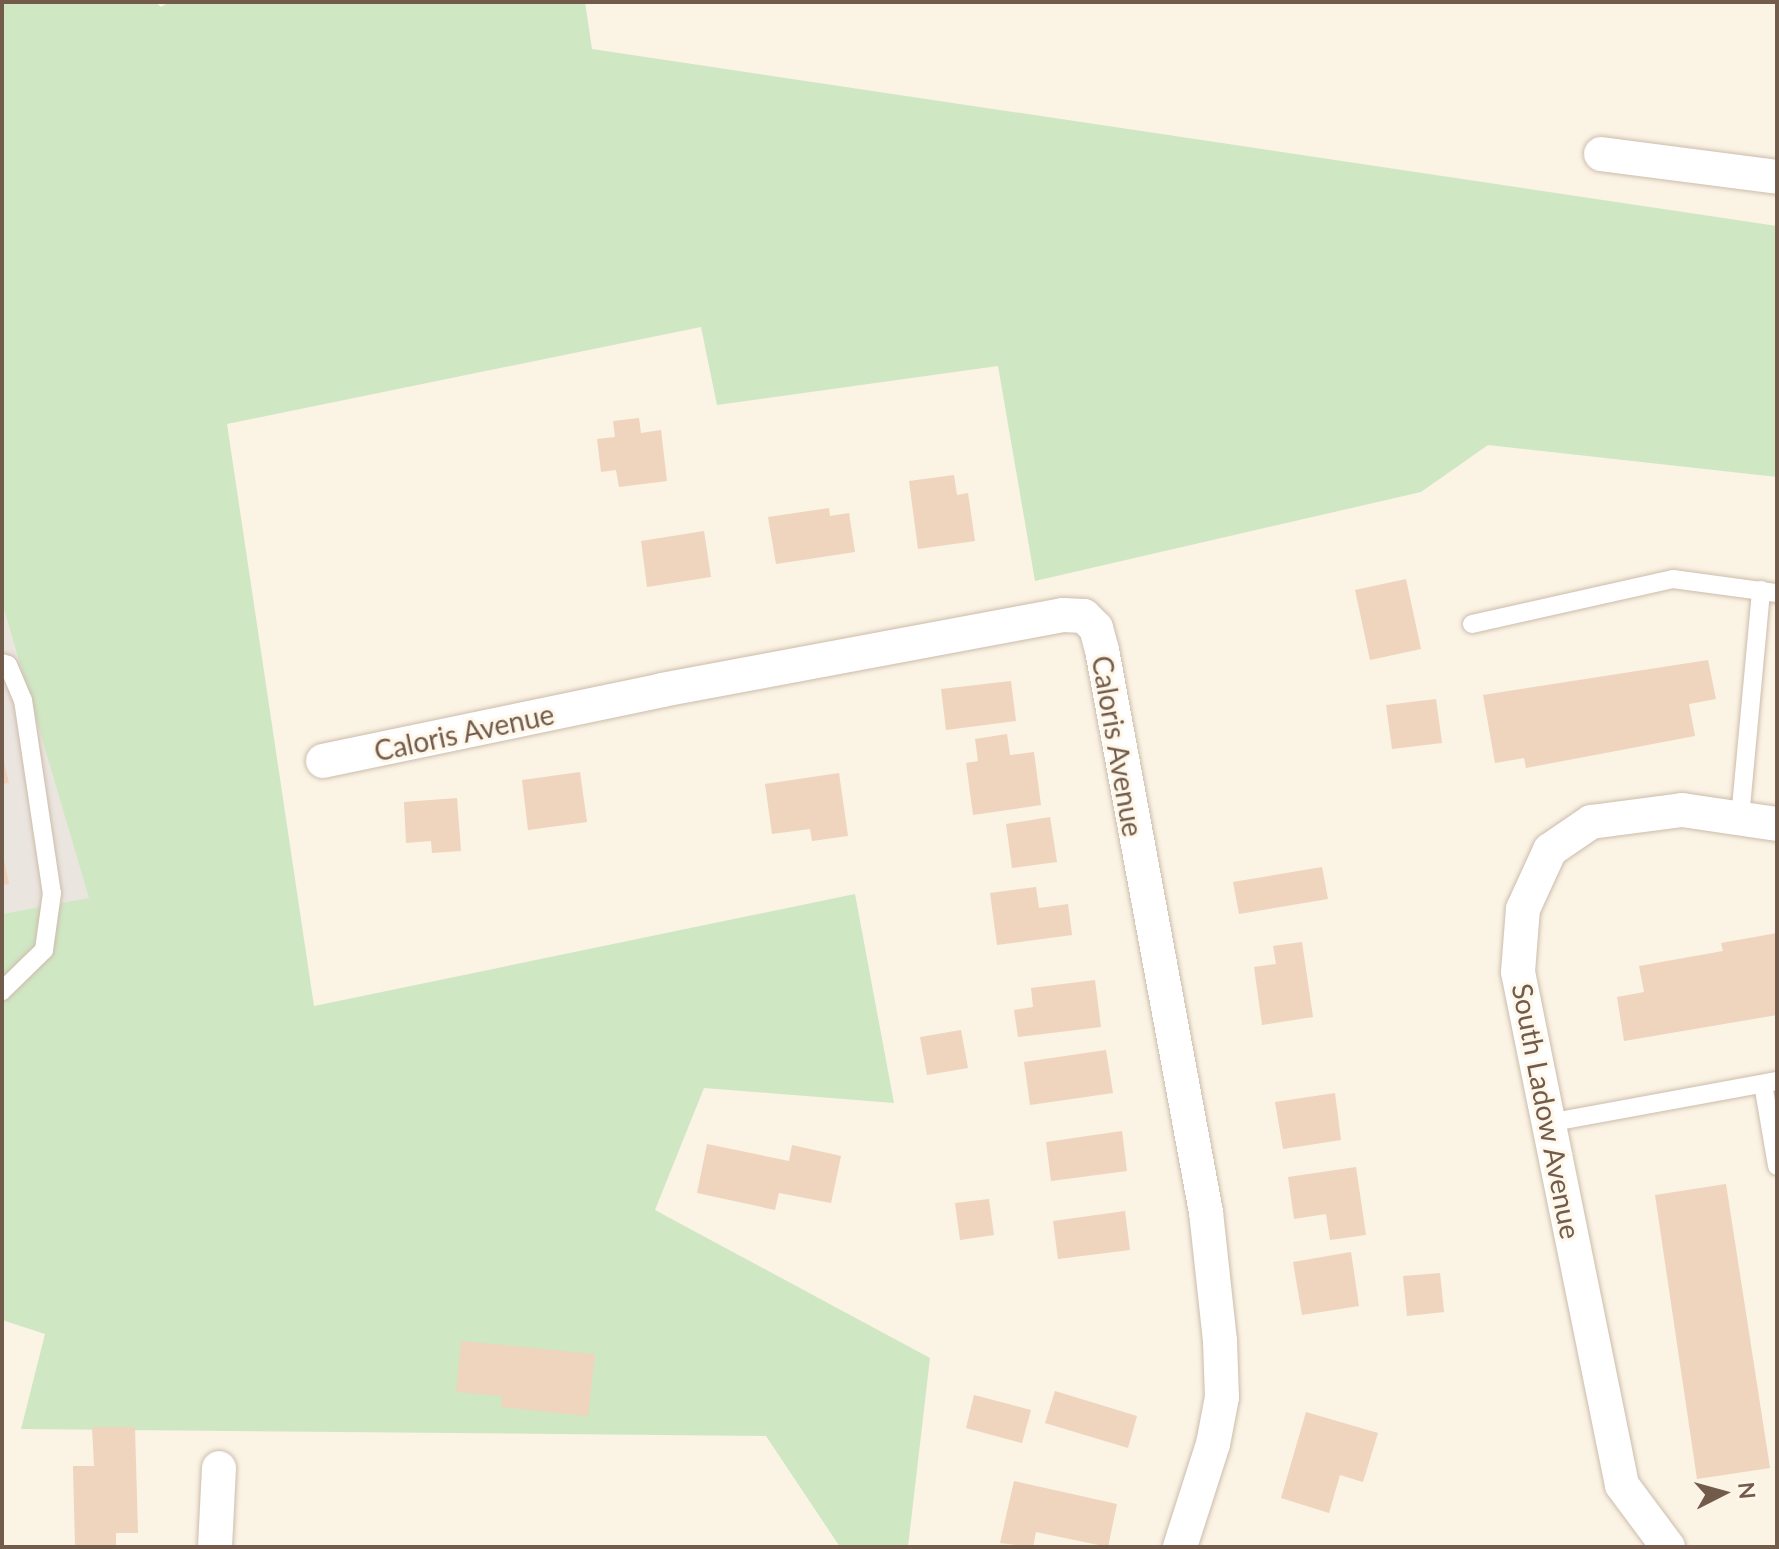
<!DOCTYPE html>
<style>
body{margin:0}
#map{position:relative;width:1779px;height:1549px;overflow:hidden;background:#fbf3e4;font-family:Lato,sans-serif}
div>[style]{position:absolute}
.industrial>*{inset:0;background:#ebe5df}
.green>*{inset:0;background:#d0e7c4}
.building>*{inset:0;background:#efd4be}
.roads{filter:drop-shadow(0 0 2px #ccbcac) drop-shadow(0 0 2px #ccbcac)}
.lane>*{height:18px;margin:-9px;padding:0 9px;transform-origin:9px;border-radius:9px;background:#fff}
.street>*{height:34px;margin:-17px;padding:0 17px;transform-origin:17px;border-radius:17px;background:#fff}
span{translate:-50% -50%;white-space:nowrap;text-align:center;line-height:1.15;-webkit-text-stroke:6px #fef7ea;paint-order:stroke}
.street-label{font-size:28px;color:#725b4b}
.frame{position:absolute;inset:0;border:4px solid #725b4b;pointer-events:none}
.north{position:absolute;left:1683px;top:1453px;width:80px;height:80px;-webkit-text-stroke:6px #fef7ea;paint-order:stroke;rotate:84deg;font-size:22px;font-weight:700;line-height:32px;text-align:center;color:#725b4b}
.north::after{content:'';display:block;margin:auto;width:28px;height:36px;background:#725b4b;clip-path:polygon(50% 0,100% 100%,50% 72%,0 100%)}
</style>
<div id="map">
<div class="industrial">
<i style="clip-path:polygon(2px 603px,90px 899px,2px 914px)"></i>
</div>
<div class="green">
<i style="clip-path:polygon(2px 2px,155px 2px,161px 7px,169px 2px,585px 2px,592px 49px,1777px 226px,1777px 477px,1488px 445px,1421px 492px,1035px 581px,998px 366px,717px 405px,701px 327px,227px 424px,314px 1006px,855px 894px,894px 1103px,704px 1088px,655px 1210px,930px 1358px,908px 1547px,840px 1547px,766px 1436px,21px 1429px,45px 1334px,2px 1320px,2px 914px,89px 898px,2px 603px)"></i>
</div>
<div class="building">
<i style="clip-path:polygon(639px 418px,641px 433px,661px 430px,667px 481px,619px 487px,616px 470px,601px 472px,597px 439px,615px 437px,613px 421px)"></i>
<i style="clip-path:polygon(954px 475px,957px 495px,968px 493px,975px 541px,918px 549px,909px 481px)"></i>
<i style="clip-path:polygon(829px 508px,830px 516px,849px 513px,855px 552px,776px 564px,768px 517px)"></i>
<i style="clip-path:polygon(704px 531px,711px 577px,647px 587px,641px 541px)"></i>
<i style="clip-path:polygon(1406px 579px,1421px 649px,1370px 660px,1355px 590px)"></i>
<i style="clip-path:polygon(1708px 660px,1716px 699px,1689px 704px,1695px 736px,1526px 768px,1524px 758px,1495px 763px,1483px 695px)"></i>
<i style="clip-path:polygon(1011px 681px,1016px 721px,946px 730px,941px 689px)"></i>
<i style="clip-path:polygon(1436px 699px,1442px 743px,1392px 749px,1386px 705px)"></i>
<i style="clip-path:polygon(1007px 734px,1010px 755px,1034px 752px,1041px 805px,973px 815px,966px 763px,978px 761px,975px 739px)"></i>
<i style="clip-path:polygon(2px 754px,9px 783px,2px 784px)"></i>
<i style="clip-path:polygon(580px 772px,587px 822px,528px 830px,522px 780px)"></i>
<i style="clip-path:polygon(839px 773px,848px 836px,812px 841px,810px 829px,772px 834px,765px 784px)"></i>
<i style="clip-path:polygon(457px 798px,461px 851px,432px 853px,431px 841px,406px 843px,404px 802px)"></i>
<i style="clip-path:polygon(1050px 817px,1057px 862px,1012px 868px,1006px 824px)"></i>
<i style="clip-path:polygon(2px 850px,9px 884px,2px 885px)"></i>
<i style="clip-path:polygon(1322px 867px,1328px 899px,1239px 914px,1233px 882px)"></i>
<i style="clip-path:polygon(1036px 887px,1039px 908px,1068px 904px,1072px 935px,997px 945px,990px 893px)"></i>
<i style="clip-path:polygon(1777px 933px,1777px 1015px,1624px 1041px,1617px 997px,1644px 992px,1639px 966px,1723px 951px,1721px 943px)"></i>
<i style="clip-path:polygon(1302px 942px,1313px 1017px,1262px 1025px,1254px 967px,1276px 964px,1273px 946px)"></i>
<i style="clip-path:polygon(1095px 980px,1101px 1027px,1018px 1037px,1014px 1010px,1033px 1007px,1031px 988px)"></i>
<i style="clip-path:polygon(961px 1030px,968px 1068px,927px 1075px,920px 1037px)"></i>
<i style="clip-path:polygon(1106px 1050px,1113px 1093px,1030px 1105px,1024px 1062px)"></i>
<i style="clip-path:polygon(1335px 1093px,1341px 1140px,1283px 1149px,1275px 1102px)"></i>
<i style="clip-path:polygon(1122px 1131px,1127px 1171px,1051px 1181px,1046px 1142px)"></i>
<i style="clip-path:polygon(707px 1144px,789px 1161px,792px 1145px,841px 1156px,831px 1203px,779px 1193px,775px 1210px,697px 1193px)"></i>
<i style="clip-path:polygon(1356px 1167px,1366px 1235px,1330px 1240px,1326px 1214px,1294px 1219px,1288px 1177px)"></i>
<i style="clip-path:polygon(1726px 1184px,1770px 1468px,1697px 1479px,1655px 1195px)"></i>
<i style="clip-path:polygon(989px 1199px,994px 1235px,960px 1240px,955px 1203px)"></i>
<i style="clip-path:polygon(1125px 1211px,1130px 1250px,1058px 1259px,1053px 1221px)"></i>
<i style="clip-path:polygon(1351px 1252px,1359px 1306px,1302px 1315px,1293px 1262px)"></i>
<i style="clip-path:polygon(1440px 1273px,1444px 1312px,1407px 1316px,1403px 1276px)"></i>
<i style="clip-path:polygon(461px 1341px,595px 1354px,588px 1416px,501px 1407px,502px 1396px,456px 1392px)"></i>
<i style="clip-path:polygon(1055px 1391px,1137px 1416px,1128px 1448px,1045px 1423px)"></i>
<i style="clip-path:polygon(974px 1395px,1031px 1410px,1022px 1443px,966px 1428px)"></i>
<i style="clip-path:polygon(1306px 1412px,1378px 1433px,1363px 1482px,1340px 1475px,1329px 1513px,1281px 1498px)"></i>
<i style="clip-path:polygon(92px 1427px,135px 1427px,138px 1533px,116px 1533px,116px 1547px,75px 1547px,73px 1466px,94px 1466px)"></i>
<i style="clip-path:polygon(1014px 1481px,1117px 1504px,1108px 1547px,1036px 1532px,1033px 1547px,1000px 1543px)"></i>
</div>
<div class="roads">
<div class="lane">
<i style="left:1472px;top:624px;width:206px;rotate:-12.6deg"></i>
<i style="left:1673px;top:579px;width:105px;rotate:7.7deg"></i>
<i style="left:2px;top:663px;width:6px;rotate:18deg"></i>
<i style="left:8px;top:665px;width:38px;rotate:67deg"></i>
<i style="left:23px;top:700px;width:195px;rotate:81.5deg"></i>
<i style="left:52px;top:893px;width:58px;rotate:98deg"></i>
<i style="left:44px;top:950px;width:59px;rotate:135.7deg"></i>
<i style="left:1740px;top:818px;width:229px;rotate:-84.7deg"></i>
<i style="left:1763px;top:1084px;width:83px;rotate:80.3deg"></i>
<i style="left:1548px;top:1123px;width:233px;rotate:-10.4deg"></i>
</div>
<div class="street">
<i style="left:1601px;top:154px;width:177px;rotate:7.4deg"></i>
<i style="left:323px;top:761px;width:346px;rotate:-11.8deg"></i>
<i style="left:662px;top:690px;width:408px;rotate:-10.6deg"></i>
<i style="left:1063px;top:615px;width:21px;rotate:3deg"></i>
<i style="left:1084px;top:616px;width:17px;rotate:45deg"></i>
<i style="left:1096px;top:628px;width:23px;rotate:75deg"></i>
<i style="left:1102px;top:650px;width:572px;rotate:79.52deg"></i>
<i style="left:1206px;top:1212px;width:130px;rotate:83.8deg"></i>
<i style="left:1220px;top:1341px;width:56px;rotate:88deg"></i>
<i style="left:1222px;top:1397px;width:48px;rotate:100.8deg"></i>
<i style="left:1213px;top:1444px;width:108px;rotate:107.8deg"></i>
<i style="left:215px;top:1547px;width:79px;rotate:-87.1deg"></i>
<i style="left:1668px;top:1547px;width:77px;rotate:-126.6deg"></i>
<i style="left:1622px;top:1485px;width:523px;rotate:-101.46deg"></i>
<i style="left:1518px;top:972px;width:63px;rotate:-85.5deg"></i>
<i style="left:1523px;top:909px;width:65px;rotate:-65.4deg"></i>
<i style="left:1550px;top:850px;width:50px;rotate:-34.3deg"></i>
<i style="left:1591px;top:822px;width:92px;rotate:-7.5deg"></i>
<i style="left:1682px;top:810px;width:96px;rotate:8.4deg"></i>
</div>
</div>
<div class="street-label">
<span style="left:464px;top:732px;rotate:-12deg">Caloris Avenue</span>
<span style="left:1118px;top:746px;rotate:80deg">Caloris Avenue</span>
<span style="left:1547px;top:1111px;rotate:79deg">South Ladow Avenue</span>
</div>
<div class="frame"></div>
<div class="north">N</div>
</div>
